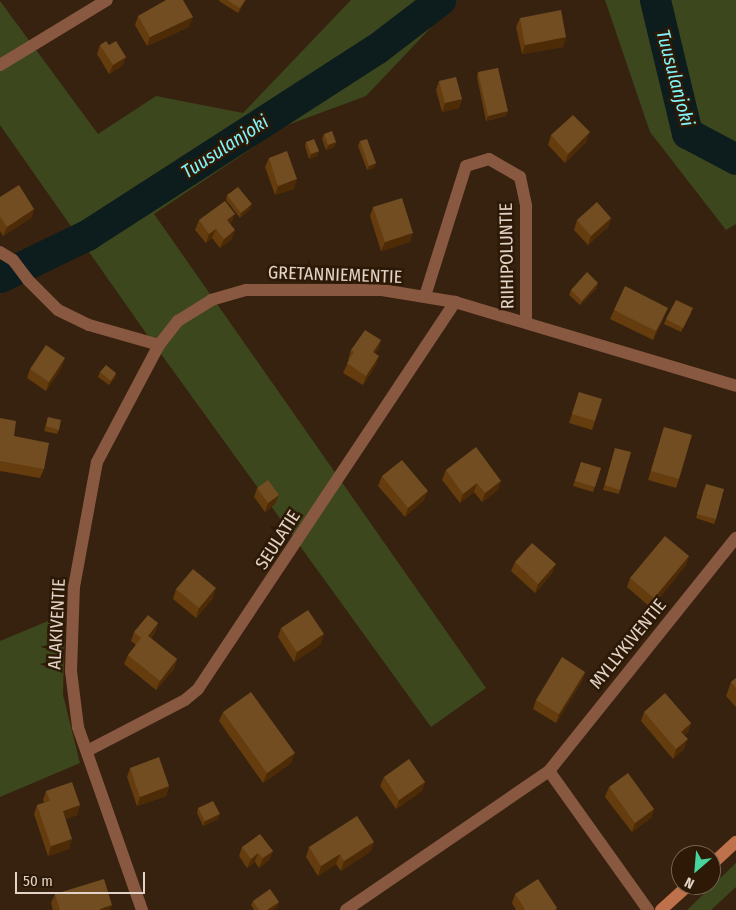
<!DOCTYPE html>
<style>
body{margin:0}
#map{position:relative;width:736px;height:910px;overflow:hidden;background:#37220f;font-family:"Fira Sans Condensed",sans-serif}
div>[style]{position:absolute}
.green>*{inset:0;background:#3c471e}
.river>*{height:31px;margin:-15.5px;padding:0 15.5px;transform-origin:15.5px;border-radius:15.5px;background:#0d1c1c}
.minor>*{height:12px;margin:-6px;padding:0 6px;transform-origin:6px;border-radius:6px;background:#895841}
.secondary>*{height:12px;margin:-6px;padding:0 6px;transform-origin:6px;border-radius:6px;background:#bf714c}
.wall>*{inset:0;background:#643c0e}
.shaded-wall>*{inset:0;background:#4d2b06}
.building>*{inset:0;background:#724d22}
span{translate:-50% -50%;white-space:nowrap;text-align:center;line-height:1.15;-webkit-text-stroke:5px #2d1905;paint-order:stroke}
.street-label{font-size:18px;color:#e1d3c7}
.water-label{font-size:19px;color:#80f5fd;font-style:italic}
.north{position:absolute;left:671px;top:845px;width:50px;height:50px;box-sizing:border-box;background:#2d1905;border:1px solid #756353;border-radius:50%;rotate:207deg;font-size:14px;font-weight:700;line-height:20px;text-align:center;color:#e1d3c7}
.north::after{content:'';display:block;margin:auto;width:18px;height:22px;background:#48d49d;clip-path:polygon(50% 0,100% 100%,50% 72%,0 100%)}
.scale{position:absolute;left:15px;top:872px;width:130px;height:22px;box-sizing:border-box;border:2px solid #e1d3c7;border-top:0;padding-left:6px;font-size:15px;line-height:18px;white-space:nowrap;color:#e1d3c7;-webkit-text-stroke:4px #2d1905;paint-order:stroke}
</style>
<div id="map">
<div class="green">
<i style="clip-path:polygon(351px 0,457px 0,366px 96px,285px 126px,154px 214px,486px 688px,431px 727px,148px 336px,0 125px,0 1px,98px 134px,156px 96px,243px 113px)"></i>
<i style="clip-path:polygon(605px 0,736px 0,736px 224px,726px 230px,650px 132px)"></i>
<i style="clip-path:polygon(65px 614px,63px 695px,80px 763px,0 797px,0 641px)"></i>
<i style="clip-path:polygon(736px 863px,736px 887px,711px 910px,687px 910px)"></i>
</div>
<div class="river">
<i style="left:655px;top:0;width:137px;rotate:76.5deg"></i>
<i style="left:687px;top:133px;width:55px;rotate:28deg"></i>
<i style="left:0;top:277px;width:97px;rotate:-25.8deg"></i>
<i style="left:87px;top:235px;width:344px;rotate:-32.8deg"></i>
<i style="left:376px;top:49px;width:81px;rotate:-37.4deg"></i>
</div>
<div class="minor">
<i style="left:0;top:65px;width:125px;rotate:-31.3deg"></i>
<i style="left:0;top:252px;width:15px;rotate:32deg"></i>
<i style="left:13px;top:260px;width:25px;rotate:53deg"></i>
<i style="left:28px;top:280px;width:42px;rotate:45deg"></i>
<i style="left:58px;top:310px;width:34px;rotate:26deg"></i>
<i style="left:89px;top:325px;width:73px;rotate:15.9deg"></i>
<i style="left:425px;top:296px;width:136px;rotate:-72.5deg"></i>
<i style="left:466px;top:166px;width:24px;rotate:-17deg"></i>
<i style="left:489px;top:159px;width:36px;rotate:30deg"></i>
<i style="left:520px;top:177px;width:30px;rotate:78deg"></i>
<i style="left:526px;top:206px;width:115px;rotate:90deg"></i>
<i style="left:87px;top:751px;width:110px;rotate:-27.5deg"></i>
<i style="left:185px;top:700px;width:17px;rotate:-40deg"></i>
<i style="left:198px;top:689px;width:465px;rotate:-56.4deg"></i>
<i style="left:549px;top:771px;width:299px;rotate:-51.3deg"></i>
<i style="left:142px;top:910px;width:194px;rotate:-109.3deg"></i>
<i style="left:78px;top:727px;width:56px;rotate:-97.1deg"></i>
<i style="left:71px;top:671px;width:84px;rotate:-88deg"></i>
<i style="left:74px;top:587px;width:127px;rotate:-79.6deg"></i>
<i style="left:97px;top:462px;width:132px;rotate:-62.1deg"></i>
<i style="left:159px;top:345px;width:31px;rotate:-52deg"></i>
<i style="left:178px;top:321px;width:39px;rotate:-32deg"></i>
<i style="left:211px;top:300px;width:37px;rotate:-16deg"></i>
<i style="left:247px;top:290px;width:135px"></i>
<i style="left:382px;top:290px;width:74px;rotate:9.3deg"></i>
<i style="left:455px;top:302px;width:293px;rotate:16.6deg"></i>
<i style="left:346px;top:910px;width:246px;rotate:-34.4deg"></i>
<i style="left:549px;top:771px;width:171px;rotate:54.5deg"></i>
</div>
<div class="secondary">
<i style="left:711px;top:865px;width:34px;rotate:-43deg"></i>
<i style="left:661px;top:910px;width:38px;rotate:-42deg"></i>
</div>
<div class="wall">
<i style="clip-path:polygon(219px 0,246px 0,238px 13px,219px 1px)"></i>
<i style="clip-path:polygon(138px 16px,189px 27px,147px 46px,135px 25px)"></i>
<i style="clip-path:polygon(520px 18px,566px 37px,563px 47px,522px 54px,516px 27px)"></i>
<i style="clip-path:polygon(100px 45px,109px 45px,126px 57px,122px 66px,109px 74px,97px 54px)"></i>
<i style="clip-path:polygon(478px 72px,508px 111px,506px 116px,486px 121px,477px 77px)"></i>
<i style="clip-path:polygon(439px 81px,462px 99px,459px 108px,442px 112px,436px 90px)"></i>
<i style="clip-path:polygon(324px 134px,336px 142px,334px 147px,326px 150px,322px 139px)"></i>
<i style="clip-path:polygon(551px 135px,586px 142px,565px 163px,548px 145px)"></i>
<i style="clip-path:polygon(360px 141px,376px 163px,374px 168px,367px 170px,358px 146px)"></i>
<i style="clip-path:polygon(306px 142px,319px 151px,317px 156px,309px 159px,305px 146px)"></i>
<i style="clip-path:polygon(269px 158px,294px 189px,275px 195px,265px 167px)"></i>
<i style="clip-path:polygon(227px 195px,250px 209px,240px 218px,226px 200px)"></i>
<i style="clip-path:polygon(0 197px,34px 209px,31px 218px,3px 236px,0 231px)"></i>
<i style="clip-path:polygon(373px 207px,410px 242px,381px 251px,370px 216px)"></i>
<i style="clip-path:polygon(611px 218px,608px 227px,588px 245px,574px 230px,577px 220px)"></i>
<i style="clip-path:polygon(199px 220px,231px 224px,232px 239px,220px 248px,212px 238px,206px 243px,195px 230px)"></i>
<i style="clip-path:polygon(597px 288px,580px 305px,569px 295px,571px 290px)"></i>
<i style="clip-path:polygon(614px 310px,664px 317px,653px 340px,610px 319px)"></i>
<i style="clip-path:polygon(691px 313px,681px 332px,664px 324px,666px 319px)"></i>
<i style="clip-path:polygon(381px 340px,378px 349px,375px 353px,376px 365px,363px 385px,343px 373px,349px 360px,348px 360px,351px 350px)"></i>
<i style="clip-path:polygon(62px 367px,46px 391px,27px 378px,30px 369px)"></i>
<i style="clip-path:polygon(100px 372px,116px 373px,115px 378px,109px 385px,98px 377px)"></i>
<i style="clip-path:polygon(579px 392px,595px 421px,592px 430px,569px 423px)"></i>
<i style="clip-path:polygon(48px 417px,59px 430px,57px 434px,44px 431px)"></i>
<i style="clip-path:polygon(0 418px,14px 436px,44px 469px,40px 478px,0 471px)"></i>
<i style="clip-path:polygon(664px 427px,679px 479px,676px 488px,648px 480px)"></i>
<i style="clip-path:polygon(615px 448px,620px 490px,619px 494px,603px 490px)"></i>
<i style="clip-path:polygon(581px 462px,601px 468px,593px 492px,573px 486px)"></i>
<i style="clip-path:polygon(446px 470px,498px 490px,482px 502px,474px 492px,460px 503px,442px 480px)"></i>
<i style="clip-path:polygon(382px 476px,424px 500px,405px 517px,378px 486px)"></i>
<i style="clip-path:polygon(257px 488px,279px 495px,275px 504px,265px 512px,254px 497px)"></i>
<i style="clip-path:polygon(704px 489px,716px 519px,714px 524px,696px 518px)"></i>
<i style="clip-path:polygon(689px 556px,686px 565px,651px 608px,627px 587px,630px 578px)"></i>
<i style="clip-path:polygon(515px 562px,552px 573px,535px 593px,511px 571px)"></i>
<i style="clip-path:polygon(176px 589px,213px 598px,196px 618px,173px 599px)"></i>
<i style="clip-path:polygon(158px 623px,155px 633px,151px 638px,177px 659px,174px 669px,156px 690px,124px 664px,128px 655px,136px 645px,131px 641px,134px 632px)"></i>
<i style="clip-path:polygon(281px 628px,321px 644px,294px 662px,278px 637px)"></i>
<i style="clip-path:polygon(585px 672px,582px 681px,556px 723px,533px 709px,536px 700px)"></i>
<i style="clip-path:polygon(736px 678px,736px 707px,726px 696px,731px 682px)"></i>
<i style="clip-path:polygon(223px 712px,291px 763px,263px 783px,219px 721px)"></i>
<i style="clip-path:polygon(644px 712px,691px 723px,688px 732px,684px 735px,684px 749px,673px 759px,641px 721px)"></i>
<i style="clip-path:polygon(130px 768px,169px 786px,166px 796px,137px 806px,127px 777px)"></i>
<i style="clip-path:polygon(384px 777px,425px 782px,422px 791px,396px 809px,380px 786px)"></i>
<i style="clip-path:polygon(609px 787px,654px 809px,651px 818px,632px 832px,605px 797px)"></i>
<i style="clip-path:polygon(46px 791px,80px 805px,77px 815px,65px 819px,69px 849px,48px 856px,34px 814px,37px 805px,44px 803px,43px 800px)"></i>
<i style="clip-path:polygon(198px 808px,218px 819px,203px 826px,197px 813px)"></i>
<i style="clip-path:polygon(242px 847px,273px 851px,269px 860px,259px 868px,255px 862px,247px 868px,239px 856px)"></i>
<i style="clip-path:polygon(309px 847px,371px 851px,341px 871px,336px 864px,318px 876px,306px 857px)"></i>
<i style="clip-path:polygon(55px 894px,110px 910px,53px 910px,51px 903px)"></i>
<i style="clip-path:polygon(515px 894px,557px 910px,516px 910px,512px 903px)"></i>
<i style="clip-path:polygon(253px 901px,279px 902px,277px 907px,273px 910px,254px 910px,251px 905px)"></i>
</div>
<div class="shaded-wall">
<i style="clip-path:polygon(245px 0,246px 0,238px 13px,240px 8px)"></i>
<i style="clip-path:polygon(193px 17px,189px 27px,147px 46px,150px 37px)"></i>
<i style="clip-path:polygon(566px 37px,563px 47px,522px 54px,525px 45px)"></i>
<i style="clip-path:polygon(126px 57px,122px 66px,109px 74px,113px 65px)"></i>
<i style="clip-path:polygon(462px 99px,459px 108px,442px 112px,445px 103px)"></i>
<i style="clip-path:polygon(508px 111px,506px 116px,486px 121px,488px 116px)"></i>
<i style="clip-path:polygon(590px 132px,586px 142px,565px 163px,568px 154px)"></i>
<i style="clip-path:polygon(336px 142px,334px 147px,326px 150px,328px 145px)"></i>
<i style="clip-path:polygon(319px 151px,317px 156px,309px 159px,311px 154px)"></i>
<i style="clip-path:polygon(376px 163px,374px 168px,367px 170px,369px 166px)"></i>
<i style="clip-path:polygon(297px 179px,294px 189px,275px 195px,278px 186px)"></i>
<i style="clip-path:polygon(252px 204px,250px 209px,240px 218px,241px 213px)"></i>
<i style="clip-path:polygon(34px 209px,31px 218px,3px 236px,7px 227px)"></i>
<i style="clip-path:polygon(235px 214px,231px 224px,224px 229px,227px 220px)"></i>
<i style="clip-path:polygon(611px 218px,608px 227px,588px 245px,591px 236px)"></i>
<i style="clip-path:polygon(216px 229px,212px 238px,206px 243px,209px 234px)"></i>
<i style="clip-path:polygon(235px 230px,232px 239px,220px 248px,224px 239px)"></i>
<i style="clip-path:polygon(413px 233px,410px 242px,381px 251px,385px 242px)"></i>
<i style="clip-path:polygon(598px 283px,597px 288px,580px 305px,582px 301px)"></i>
<i style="clip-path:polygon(668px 308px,664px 317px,653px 340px,656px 331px)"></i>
<i style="clip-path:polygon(381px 340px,378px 349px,370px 361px,373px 352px)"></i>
<i style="clip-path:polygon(379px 356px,376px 365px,363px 385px,366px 376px)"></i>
<i style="clip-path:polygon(65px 358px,62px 367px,46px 391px,49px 382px)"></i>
<i style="clip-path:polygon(116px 373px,115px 378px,109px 385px,111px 381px)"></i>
<i style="clip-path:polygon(501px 481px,498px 490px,482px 502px,485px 493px)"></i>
<i style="clip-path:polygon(477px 483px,474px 492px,460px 503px,463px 494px)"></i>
<i style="clip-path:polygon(428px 491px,424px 500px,405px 517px,408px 508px)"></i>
<i style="clip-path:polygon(279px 495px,275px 504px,265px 512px,268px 503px)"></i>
<i style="clip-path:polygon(689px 556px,686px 565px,651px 608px,654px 598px)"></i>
<i style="clip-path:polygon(556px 564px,552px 573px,535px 593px,538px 584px)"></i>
<i style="clip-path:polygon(216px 588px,213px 598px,196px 618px,199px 608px)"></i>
<i style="clip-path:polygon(158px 623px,155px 633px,145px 645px,148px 636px)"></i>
<i style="clip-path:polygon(324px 634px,321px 644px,294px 662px,297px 652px)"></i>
<i style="clip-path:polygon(177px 659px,174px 669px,156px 690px,160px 681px)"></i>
<i style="clip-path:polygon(585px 672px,582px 681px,556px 723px,559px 714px)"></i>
<i style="clip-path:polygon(691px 723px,688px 732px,678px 741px,681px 732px)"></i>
<i style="clip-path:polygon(688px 739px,684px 749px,673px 759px,676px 749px)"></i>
<i style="clip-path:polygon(295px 753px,291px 763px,263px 783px,267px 773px)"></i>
<i style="clip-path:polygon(425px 782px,422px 791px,396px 809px,399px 800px)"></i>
<i style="clip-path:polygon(169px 786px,166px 796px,137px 806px,140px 797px)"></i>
<i style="clip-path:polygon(80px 805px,77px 815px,59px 821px,63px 811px)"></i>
<i style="clip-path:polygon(654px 809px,651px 818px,632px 832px,635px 823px)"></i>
<i style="clip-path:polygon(220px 814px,218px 819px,203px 826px,205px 821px)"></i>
<i style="clip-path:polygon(72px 839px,69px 849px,48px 856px,51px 846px)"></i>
<i style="clip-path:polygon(374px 842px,371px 851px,341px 871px,344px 861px)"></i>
<i style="clip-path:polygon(273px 851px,269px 860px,259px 868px,263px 858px)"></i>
<i style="clip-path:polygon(258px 853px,255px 862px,247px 868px,251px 859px)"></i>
<i style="clip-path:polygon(340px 854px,336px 864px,318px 876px,321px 866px)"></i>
<i style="clip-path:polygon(279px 902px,277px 907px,273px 910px,267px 910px)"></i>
<i style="clip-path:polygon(112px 905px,110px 910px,99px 910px,100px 909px)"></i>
</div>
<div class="building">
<i style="clip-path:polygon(166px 0,183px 0,193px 17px,150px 37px,138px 16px)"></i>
<i style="clip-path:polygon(227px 0,245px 0,240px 8px)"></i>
<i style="clip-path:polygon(561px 10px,566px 37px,525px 45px,520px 18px)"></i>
<i style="clip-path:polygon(106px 41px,109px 45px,116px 41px,126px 57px,113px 65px,100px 45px)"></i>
<i style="clip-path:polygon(498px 68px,508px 111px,488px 116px,478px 72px)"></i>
<i style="clip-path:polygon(456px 77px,462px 99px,445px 103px,439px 81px)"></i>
<i style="clip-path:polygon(573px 115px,590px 132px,568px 154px,551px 135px)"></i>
<i style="clip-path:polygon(332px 131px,336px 142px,328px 145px,324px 134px)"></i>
<i style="clip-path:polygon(314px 139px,319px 151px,311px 154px,306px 142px)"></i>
<i style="clip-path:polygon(367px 139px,376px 163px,369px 166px,360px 141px)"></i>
<i style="clip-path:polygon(287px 151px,297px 179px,278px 186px,269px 158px)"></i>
<i style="clip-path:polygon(19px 185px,34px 209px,7px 227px,0 216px,0 197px)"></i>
<i style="clip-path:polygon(238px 187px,252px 204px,241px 213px,227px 195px)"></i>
<i style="clip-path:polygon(402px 198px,413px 233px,385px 242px,373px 207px)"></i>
<i style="clip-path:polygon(225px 201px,235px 214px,227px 220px,235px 230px,224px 239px,216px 229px,209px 234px,199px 220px)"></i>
<i style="clip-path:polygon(597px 202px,611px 218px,591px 236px,577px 220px)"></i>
<i style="clip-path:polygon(587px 272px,598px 283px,582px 301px,571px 290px)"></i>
<i style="clip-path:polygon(625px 286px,668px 308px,656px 331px,614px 310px)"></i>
<i style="clip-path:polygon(676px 300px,693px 308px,683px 328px,666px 319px)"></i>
<i style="clip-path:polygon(365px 330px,381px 340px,373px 352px,379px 356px,366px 376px,347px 363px,354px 352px,351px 350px)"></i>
<i style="clip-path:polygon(46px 345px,65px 358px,49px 382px,30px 369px)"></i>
<i style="clip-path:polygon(106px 365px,116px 373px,111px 381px,100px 372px)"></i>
<i style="clip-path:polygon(579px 392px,602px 399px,595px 421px,572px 414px)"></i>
<i style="clip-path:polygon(48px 417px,61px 420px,59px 430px,46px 426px)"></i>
<i style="clip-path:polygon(0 418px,16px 421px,14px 436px,49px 443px,44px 469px,0 461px)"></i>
<i style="clip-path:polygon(664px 427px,692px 435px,679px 479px,651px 471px)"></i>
<i style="clip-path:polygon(476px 447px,501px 481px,485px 493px,477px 483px,463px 494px,446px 470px)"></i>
<i style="clip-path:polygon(615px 448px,631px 452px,620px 490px,605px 485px)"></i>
<i style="clip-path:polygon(402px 460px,428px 491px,408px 508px,382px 476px)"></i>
<i style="clip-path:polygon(581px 462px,601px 468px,595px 487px,575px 481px)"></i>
<i style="clip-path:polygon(268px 480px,279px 495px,268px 503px,257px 488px)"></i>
<i style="clip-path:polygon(706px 484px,724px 489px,716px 519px,697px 514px)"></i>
<i style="clip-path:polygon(665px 536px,689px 556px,654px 598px,630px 578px)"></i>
<i style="clip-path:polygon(532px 543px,556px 564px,538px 584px,515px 562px)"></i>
<i style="clip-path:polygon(193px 569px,216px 588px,199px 608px,176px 589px)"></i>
<i style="clip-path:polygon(308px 610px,324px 634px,297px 652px,281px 628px)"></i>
<i style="clip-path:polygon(148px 615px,158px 623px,148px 636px,177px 659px,160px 681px,128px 655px,141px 638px,134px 632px)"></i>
<i style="clip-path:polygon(562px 657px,585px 672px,559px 714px,536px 700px)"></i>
<i style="clip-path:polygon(736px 678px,736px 688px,731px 682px)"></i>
<i style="clip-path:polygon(251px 692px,295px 753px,267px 773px,223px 712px)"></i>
<i style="clip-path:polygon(665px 693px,691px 723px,681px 732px,688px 739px,676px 749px,644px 712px)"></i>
<i style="clip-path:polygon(159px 757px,169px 786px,140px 797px,130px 768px)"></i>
<i style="clip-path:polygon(409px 759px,425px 782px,399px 800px,384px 777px)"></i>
<i style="clip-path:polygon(628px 773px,654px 809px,635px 823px,609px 787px)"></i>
<i style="clip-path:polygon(72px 782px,80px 805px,63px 811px,72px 839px,51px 846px,37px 805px,50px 801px,46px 791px)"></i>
<i style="clip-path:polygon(213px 801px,220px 814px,205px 821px,198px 808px)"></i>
<i style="clip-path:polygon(357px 816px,374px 842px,344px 861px,340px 854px,321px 866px,309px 847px)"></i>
<i style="clip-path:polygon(260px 834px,273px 851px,263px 858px,258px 853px,251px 859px,242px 847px)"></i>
<i style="clip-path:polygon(104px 879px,112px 905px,100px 909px,100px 910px,60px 910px,55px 894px)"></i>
<i style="clip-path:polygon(538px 879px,557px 908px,555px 910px,524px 910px,525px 909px,515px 894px)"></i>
<i style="clip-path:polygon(270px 889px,279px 902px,267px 910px,259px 910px,253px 901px)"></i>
</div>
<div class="street-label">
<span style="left:507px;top:256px;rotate:-91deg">RIIHIPOLUNTIE</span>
<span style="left:335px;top:275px;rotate:2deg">GRETANNIEMENTIE</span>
<span style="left:278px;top:540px;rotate:-57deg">SEULATIE</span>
<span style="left:57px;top:624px;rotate:-87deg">ALAKIVENTIE</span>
<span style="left:628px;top:644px;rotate:-51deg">MYLLYKIVENTIE</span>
</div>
<div class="water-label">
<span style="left:675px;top:78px;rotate:75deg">Tuusulanjoki</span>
<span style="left:225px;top:147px;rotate:-33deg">Tuusulanjoki</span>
</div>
<div class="north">N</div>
<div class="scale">50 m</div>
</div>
